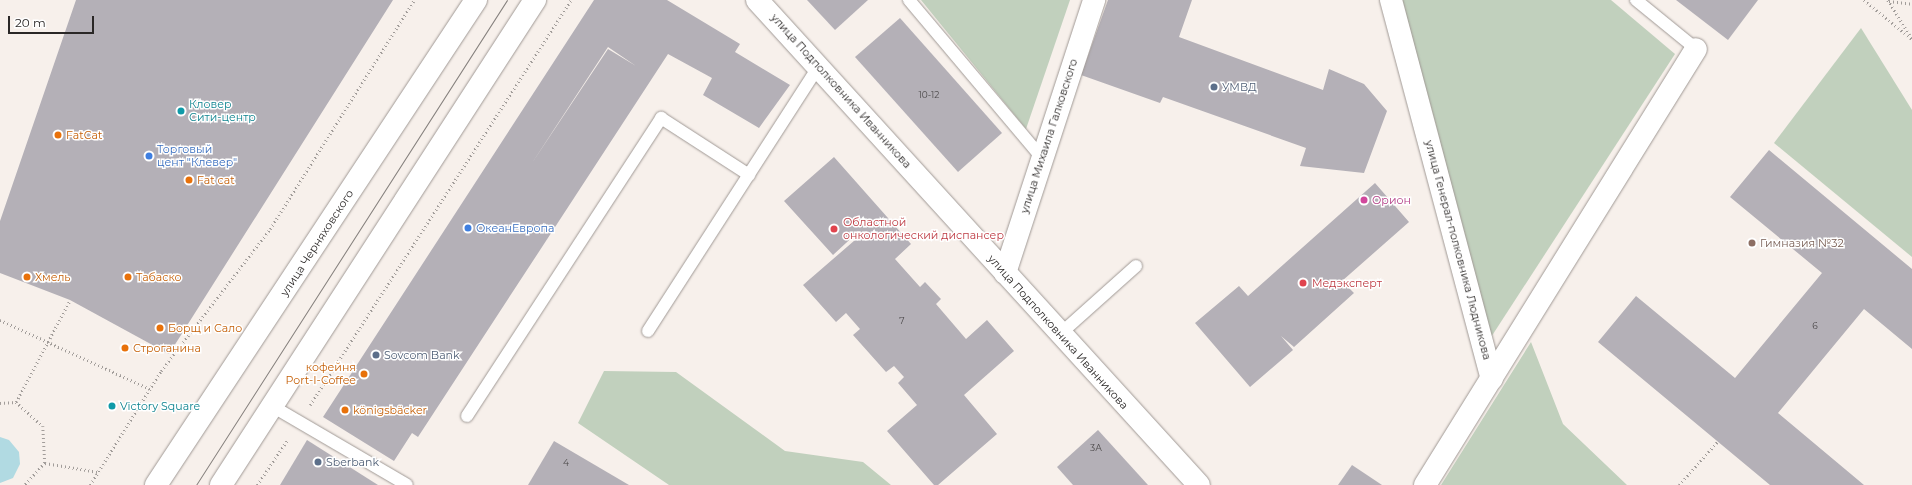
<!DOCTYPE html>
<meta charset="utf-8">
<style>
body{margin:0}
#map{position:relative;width:1912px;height:485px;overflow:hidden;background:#f7f0eb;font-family:Montserrat,sans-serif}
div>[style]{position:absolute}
.green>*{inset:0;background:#c1d0bd}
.water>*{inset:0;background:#b1dae2}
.building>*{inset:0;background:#b4b0b7}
.path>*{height:2.5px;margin-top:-1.25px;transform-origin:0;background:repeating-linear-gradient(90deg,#a29d9a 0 1px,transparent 0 4px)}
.roads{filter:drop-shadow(0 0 1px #a09995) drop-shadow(0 0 1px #a09995)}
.lane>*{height:12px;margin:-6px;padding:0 6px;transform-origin:6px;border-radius:6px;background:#fff}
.street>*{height:22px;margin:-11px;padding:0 11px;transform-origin:11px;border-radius:11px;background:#fff}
.primary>*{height:22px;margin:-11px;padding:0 11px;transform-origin:11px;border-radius:11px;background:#fff}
.tram>*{height:1px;margin:-0.5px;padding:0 0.5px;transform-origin:0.5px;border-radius:0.5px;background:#86817e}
.dots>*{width:11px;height:11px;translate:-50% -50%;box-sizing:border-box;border:2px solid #fff;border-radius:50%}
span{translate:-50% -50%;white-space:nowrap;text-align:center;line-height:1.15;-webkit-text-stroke:3px #fff;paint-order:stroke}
.number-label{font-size:9px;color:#4c494a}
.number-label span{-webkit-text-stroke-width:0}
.service-label{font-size:11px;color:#4e5e75}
.left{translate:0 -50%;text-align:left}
.street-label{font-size:11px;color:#2a2726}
.culture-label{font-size:11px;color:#0d838f}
.food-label{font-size:11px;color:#c56008}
.right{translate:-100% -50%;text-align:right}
.shop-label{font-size:11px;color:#366cbe}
.hotel-label{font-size:11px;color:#b23c85}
.health-label{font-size:11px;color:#be3a42}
.education-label{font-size:11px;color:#785e54}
.scale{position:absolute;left:8px;top:16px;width:86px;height:18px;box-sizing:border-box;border:2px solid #2a2726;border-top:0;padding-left:5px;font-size:12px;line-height:14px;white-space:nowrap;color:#2a2726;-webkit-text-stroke:3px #fff;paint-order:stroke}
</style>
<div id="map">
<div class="green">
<i style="clip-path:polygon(921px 0,1070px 0,1026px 129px)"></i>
<i style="clip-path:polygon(1398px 0,1611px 0,1675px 54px,1484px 348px)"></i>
<i style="clip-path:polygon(1861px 28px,1912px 110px,1912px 257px,1774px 143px)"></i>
<i style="clip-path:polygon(1531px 342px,1563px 424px,1627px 485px,1441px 485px)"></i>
<i style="clip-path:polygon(604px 371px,676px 372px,785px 451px,863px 462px,891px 485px,669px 485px,578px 423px)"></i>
</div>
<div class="water">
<i style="clip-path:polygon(0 437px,9px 440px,19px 452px,20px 464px,13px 478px,0 483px)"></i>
</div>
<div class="building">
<i style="clip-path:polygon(76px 0,393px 0,169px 354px,70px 300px,0 273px,0 221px)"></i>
<i style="clip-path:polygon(evenodd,594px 0,667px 0,740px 44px,735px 52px,790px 85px,759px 128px,703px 95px,712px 78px,668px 54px,418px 437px,412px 433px,394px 461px,323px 417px,594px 0,608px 47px,636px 66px,608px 49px,532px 163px,608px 47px)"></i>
<i style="clip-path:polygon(807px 0,868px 0,835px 30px)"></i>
<i style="clip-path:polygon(1108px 0,1192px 0,1179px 37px,1323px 90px,1329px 69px,1364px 84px,1387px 111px,1364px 173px,1300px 166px,1306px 148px,1163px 97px,1160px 103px,1081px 75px)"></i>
<i style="clip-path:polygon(1676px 0,1758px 0,1728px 40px)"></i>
<i style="clip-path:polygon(900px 18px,1002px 133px,958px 172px,855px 57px)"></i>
<i style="clip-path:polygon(1769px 150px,1912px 269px,1912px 349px,1864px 309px,1778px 413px,1864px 485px,1770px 485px,1598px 342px,1636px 296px,1735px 378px,1822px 273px,1730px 197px)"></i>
<i style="clip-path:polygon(834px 157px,911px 244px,895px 259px,920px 287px,925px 282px,941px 299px,936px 304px,966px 339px,987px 320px,1014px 351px,964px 395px,997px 434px,938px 485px,934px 485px,887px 431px,917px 405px,898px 383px,904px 377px,894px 366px,886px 372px,853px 335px,860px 329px,846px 313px,836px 322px,803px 285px,862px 234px,859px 231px,833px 255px,784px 201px)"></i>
<i style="clip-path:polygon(1375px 183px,1409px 222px,1342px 281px,1354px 293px,1294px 347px,1281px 336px,1293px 350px,1250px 387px,1195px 323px,1239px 286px,1248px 296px)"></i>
<i style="clip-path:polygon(1098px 430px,1148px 485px,1073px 485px,1057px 467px)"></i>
<i style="clip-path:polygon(307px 440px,378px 485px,280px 485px)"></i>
<i style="clip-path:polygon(554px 441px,629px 485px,528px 485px)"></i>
<i style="clip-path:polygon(1352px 465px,1382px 485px,1338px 485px)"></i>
</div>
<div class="path">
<i style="left:1864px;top:0;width:62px;rotate:39.1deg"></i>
<i style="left:1888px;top:0;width:44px;rotate:58.1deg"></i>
<i style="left:1889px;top:1px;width:23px;rotate:7deg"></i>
<i style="left:0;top:320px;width:165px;rotate:24.7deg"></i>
<i style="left:16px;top:402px;width:115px;rotate:-62.1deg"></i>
<i style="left:0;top:403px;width:16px;rotate:-4deg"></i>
<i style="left:16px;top:402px;width:36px;rotate:42deg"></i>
<i style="left:43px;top:426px;width:37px;rotate:87deg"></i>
<i style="left:45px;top:463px;width:30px;rotate:132deg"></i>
<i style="left:310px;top:405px;width:482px;rotate:-57.2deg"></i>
<i style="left:45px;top:463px;width:54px;rotate:9.6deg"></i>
<i style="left:90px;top:485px;width:134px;rotate:-58.1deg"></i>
<i style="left:161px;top:371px;width:179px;rotate:-52.5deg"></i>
<i style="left:270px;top:229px;width:271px;rotate:-57.8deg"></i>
<i style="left:257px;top:485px;width:55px;rotate:-56deg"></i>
<i style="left:1679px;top:485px;width:59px;rotate:-48.4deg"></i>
</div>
<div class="roads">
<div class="lane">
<i style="left:909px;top:0;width:207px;rotate:49.9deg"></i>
<i style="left:1636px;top:0;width:77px;rotate:39.2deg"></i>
<i style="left:648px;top:331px;width:315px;rotate:-57.2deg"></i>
<i style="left:1060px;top:334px;width:102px;rotate:-41.8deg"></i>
<i style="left:272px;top:406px;width:156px;rotate:30.3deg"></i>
<i style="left:467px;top:416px;width:356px;rotate:-56.9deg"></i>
<i style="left:661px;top:118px;width:105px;rotate:32.9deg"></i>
</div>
<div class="street">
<i style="left:757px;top:0;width:656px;rotate:47.66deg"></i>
<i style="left:1391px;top:0;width:392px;rotate:75.1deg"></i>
<i style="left:1005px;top:273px;width:287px;rotate:-71.9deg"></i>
<i style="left:1425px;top:485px;width:513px;rotate:-58.14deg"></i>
</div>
<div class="primary">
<i style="left:156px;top:485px;width:581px;rotate:-56.58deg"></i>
<i style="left:221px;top:485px;width:578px;rotate:-57.08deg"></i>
</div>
</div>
<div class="tram">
<i style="left:196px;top:485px;width:576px;rotate:-57.33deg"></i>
</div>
<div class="dots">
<i style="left:1214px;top:87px;background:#5c6f8a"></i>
<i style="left:181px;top:111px;background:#0f9aa8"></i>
<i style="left:58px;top:135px;background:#e8710a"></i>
<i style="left:149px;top:156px;background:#3f7fe0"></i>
<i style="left:189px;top:180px;background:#e8710a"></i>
<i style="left:1364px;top:200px;background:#d1479c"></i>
<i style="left:468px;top:228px;background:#3f7fe0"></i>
<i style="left:834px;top:229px;background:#e0444e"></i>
<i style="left:1752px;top:243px;background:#8d6e63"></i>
<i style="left:27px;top:277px;background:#e8710a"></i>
<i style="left:128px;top:277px;background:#e8710a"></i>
<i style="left:1303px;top:283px;background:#e0444e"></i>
<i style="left:160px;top:328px;background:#e8710a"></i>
<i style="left:125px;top:348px;background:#e8710a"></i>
<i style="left:376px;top:355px;background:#5c6f8a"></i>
<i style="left:364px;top:374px;background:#e8710a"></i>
<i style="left:112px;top:406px;background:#0f9aa8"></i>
<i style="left:345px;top:410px;background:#e8710a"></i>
<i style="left:318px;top:462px;background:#5c6f8a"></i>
</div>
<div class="number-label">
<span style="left:929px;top:95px">10-12</span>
<span style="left:902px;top:321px">7</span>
<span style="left:1815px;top:326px">6</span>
<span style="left:1096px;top:448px">3А</span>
<span style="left:566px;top:463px">4</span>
</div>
<div class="service-label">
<span class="left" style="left:1222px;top:87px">УМВД</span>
<span class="left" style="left:384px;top:355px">Sovcom Bank</span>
<span class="left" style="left:326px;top:462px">Sberbank</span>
</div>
<div class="street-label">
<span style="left:841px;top:91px;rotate:48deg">улица Подполковника Иванникова</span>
<span style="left:1049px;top:136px;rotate:-72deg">улица Михаила Галковского</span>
<span style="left:317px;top:243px;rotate:-57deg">улица Черняховского</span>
<span style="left:1458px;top:250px;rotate:75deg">улица Генерал-полковника Людникова</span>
<span style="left:1058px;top:332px;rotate:48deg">улица Подполковника Иванникова</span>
</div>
<div class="culture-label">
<span class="left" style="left:189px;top:111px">Кловер<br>Сити-центр</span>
<span class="left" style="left:120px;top:406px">Victory Square</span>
</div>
<div class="food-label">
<span class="left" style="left:66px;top:135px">FatCat</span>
<span class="left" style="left:197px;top:180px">Fat cat</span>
<span class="left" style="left:35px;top:277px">Хмель</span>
<span class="left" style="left:136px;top:277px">Табаско</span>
<span class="left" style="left:168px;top:328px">Борщ и Сало</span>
<span class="left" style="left:133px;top:348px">Строганина</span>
<span class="right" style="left:356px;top:374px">кофейня<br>Port-I-Coffee</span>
<span class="left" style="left:353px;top:410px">königsbäcker</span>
</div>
<div class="shop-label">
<span class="left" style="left:157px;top:156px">Торговый<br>цент "Клевер"</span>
<span class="left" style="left:476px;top:228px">ОкеанЕвропа</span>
</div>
<div class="hotel-label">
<span class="left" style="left:1372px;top:200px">Орион</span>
</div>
<div class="health-label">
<span class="left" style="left:843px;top:229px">Областной<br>онкологический диспансер</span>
<span class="left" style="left:1312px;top:283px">Медэксперт</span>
</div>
<div class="education-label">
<span class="left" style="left:1760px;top:243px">Гимназия №32</span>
</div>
<div class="scale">20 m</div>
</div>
